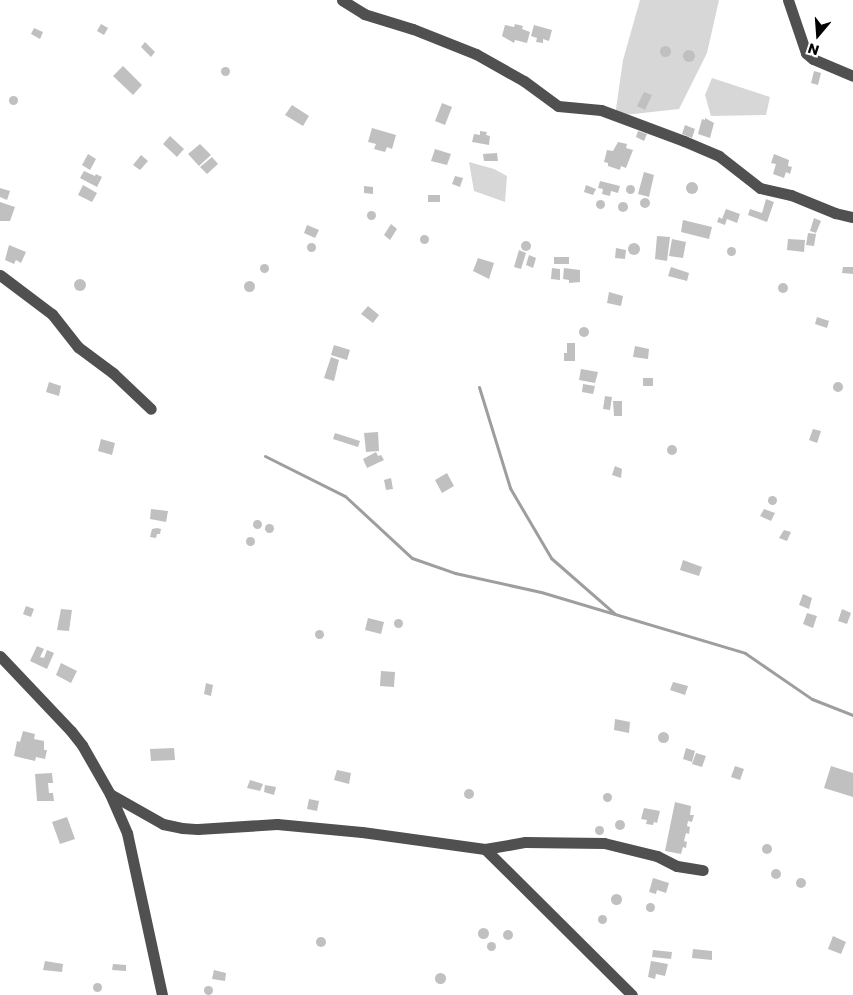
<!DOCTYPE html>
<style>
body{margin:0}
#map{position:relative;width:853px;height:995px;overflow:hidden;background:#fff;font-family:Poppins,sans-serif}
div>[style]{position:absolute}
.green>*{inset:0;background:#d7d7d7}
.stream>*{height:3px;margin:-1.5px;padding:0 1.5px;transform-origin:1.5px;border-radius:1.5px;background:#9e9e9e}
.building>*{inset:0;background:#c0c0c0}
.round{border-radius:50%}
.minor>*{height:11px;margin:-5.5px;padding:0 5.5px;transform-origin:5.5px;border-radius:5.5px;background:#505050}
span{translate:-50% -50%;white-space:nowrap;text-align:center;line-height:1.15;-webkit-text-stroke:4px #fff;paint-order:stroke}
.north{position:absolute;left:793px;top:10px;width:50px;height:50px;-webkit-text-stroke:4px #fff;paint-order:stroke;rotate:198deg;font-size:14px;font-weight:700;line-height:20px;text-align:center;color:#000}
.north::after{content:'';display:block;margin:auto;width:18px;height:22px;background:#000;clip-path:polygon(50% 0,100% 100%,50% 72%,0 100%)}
</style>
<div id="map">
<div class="green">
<i style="clip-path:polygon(640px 0,719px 0,707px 53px,679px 109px,615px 116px,623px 60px)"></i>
<i style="clip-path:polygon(712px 78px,770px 97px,766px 115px,711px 116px,705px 95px)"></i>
<i style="clip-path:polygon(469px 162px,494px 169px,507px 176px,505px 202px,474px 191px)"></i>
</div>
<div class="stream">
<i style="left:479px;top:387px;width:106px;rotate:72.9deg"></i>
<i style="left:510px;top:488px;width:81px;rotate:59.6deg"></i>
<i style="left:551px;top:558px;width:85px;rotate:41.2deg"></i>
<i style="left:265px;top:456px;width:89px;rotate:26.6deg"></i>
<i style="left:345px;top:496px;width:91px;rotate:42.8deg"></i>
<i style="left:412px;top:558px;width:46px;rotate:19.2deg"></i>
<i style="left:455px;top:573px;width:88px;rotate:12.5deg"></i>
<i style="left:541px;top:592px;width:213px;rotate:16.6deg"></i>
<i style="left:745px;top:653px;width:81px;rotate:34.5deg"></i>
<i style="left:812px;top:699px;width:44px;rotate:21.3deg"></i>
</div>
<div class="building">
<i style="clip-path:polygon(101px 24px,108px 28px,104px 35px,97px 31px)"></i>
<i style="clip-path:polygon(515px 24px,523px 26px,522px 29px,530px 32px,527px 43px,515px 40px,514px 43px,502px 36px,505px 25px,514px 27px)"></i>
<i style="clip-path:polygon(534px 25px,552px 30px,549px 41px,543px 39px,543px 43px,536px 42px,537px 38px,531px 36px)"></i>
<i style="clip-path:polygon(34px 28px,43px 32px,40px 39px,31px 34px)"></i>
<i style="clip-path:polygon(145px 42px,155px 52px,151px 57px,141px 47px)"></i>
<i class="round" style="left:659.5px;top:45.5px;width:11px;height:11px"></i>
<i class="round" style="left:683px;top:50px;width:12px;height:12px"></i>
<i style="clip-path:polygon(123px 66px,142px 85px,133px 95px,113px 76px)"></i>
<i class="round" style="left:220.5px;top:66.5px;width:9px;height:9px"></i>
<i style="clip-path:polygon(814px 71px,821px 73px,818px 85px,811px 83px)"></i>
<i style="clip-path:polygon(644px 92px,652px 95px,645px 110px,637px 106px)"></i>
<i class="round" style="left:8.5px;top:95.5px;width:9px;height:9px"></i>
<i style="clip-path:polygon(442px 103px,452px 107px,445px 125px,435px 121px)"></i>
<i style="clip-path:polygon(292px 105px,309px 116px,303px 126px,285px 115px)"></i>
<i style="clip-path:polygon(705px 118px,714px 123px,710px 138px,698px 134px,702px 119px,705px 120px)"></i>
<i style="clip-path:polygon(685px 125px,695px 129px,692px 138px,682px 134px)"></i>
<i style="clip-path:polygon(372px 128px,396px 135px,392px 149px,387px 147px,385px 152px,374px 149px,376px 144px,368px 142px)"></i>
<i style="clip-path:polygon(480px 131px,487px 132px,486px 135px,490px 136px,489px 145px,472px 142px,474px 134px,480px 135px)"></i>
<i style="clip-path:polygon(638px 131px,647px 134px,644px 141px,636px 137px)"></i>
<i style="clip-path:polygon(170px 136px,184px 149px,177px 157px,163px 144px)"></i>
<i style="clip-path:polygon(618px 142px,627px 144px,626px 148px,633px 150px,626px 168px,621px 166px,620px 170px,608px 166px,608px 163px,604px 162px,607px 150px,613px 151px)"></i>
<i style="clip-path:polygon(200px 144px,211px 155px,199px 166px,188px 154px)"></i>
<i style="clip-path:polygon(435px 149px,451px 154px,447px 165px,431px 161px)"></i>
<i style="clip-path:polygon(497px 153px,498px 161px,484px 161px,483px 154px)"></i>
<i style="clip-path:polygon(88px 154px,96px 159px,90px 170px,82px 165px)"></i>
<i style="clip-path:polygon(774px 154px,789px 160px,788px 166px,792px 167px,790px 174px,786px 172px,784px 178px,773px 174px,776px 164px,771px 163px)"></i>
<i style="clip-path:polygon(141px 155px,148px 161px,140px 170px,133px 165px)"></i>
<i style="clip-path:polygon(212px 157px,218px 164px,207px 174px,200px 167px)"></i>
<i style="clip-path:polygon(84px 171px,95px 176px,96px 174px,102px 177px,97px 187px,80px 178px)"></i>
<i style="clip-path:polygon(644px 172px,654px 175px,649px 197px,638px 194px)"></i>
<i style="clip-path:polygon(455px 176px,463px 178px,460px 187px,452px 184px)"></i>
<i style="clip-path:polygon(600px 181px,620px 186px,618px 193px,611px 191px,610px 196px,602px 194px,603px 189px,598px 188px)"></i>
<i class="round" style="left:686px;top:182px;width:12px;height:12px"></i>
<i class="round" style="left:625.5px;top:184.5px;width:9px;height:9px"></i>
<i style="clip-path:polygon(83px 185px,97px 193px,92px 202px,78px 195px)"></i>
<i style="clip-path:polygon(586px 185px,596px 189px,593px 195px,584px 192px)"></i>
<i style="clip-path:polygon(364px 186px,373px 187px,373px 194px,364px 193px)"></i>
<i style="clip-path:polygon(0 188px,10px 191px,7px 200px,0 197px)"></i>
<i style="clip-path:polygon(428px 195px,440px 195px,440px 202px,428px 202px)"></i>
<i class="round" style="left:640px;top:198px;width:10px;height:10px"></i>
<i style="clip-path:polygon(766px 199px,774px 202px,767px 222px,748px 215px,750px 209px,762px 213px)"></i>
<i class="round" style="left:595.5px;top:199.5px;width:9px;height:9px"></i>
<i class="round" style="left:618px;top:202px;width:10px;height:10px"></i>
<i style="clip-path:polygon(0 202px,15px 207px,10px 221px,0 221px)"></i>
<i style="clip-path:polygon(726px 209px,740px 214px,737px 223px,727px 219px,725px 225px,717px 222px,719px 217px,722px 219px)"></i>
<i class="round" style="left:366.5px;top:210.5px;width:9px;height:9px"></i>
<i style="clip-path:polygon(814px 218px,821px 221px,816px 233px,810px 231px)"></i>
<i style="clip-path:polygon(683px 220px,712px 227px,709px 239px,681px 232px)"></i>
<i style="clip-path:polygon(391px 224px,397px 229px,390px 240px,384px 235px)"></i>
<i style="clip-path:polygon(307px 225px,319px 230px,315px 238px,304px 233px)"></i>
<i style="clip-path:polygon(808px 233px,816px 234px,814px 246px,806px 245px)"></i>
<i class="round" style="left:419.5px;top:234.5px;width:9px;height:9px"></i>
<i style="clip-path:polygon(657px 236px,670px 237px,667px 261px,655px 259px)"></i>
<i style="clip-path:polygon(672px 239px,686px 242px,683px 258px,669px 256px)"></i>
<i style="clip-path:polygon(788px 239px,805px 240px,804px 252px,787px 250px)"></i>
<i class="round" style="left:521px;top:241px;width:10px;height:10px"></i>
<i class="round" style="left:306.5px;top:242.5px;width:9px;height:9px"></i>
<i class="round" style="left:628px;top:243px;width:12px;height:12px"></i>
<i style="clip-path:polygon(9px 245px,26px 252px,21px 263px,16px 260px,14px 264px,5px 260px)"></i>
<i class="round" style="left:726.5px;top:246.5px;width:9px;height:9px"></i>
<i style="clip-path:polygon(616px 248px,626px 250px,625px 259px,615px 258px)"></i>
<i style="clip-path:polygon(519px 250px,526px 253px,521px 269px,514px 267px)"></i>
<i style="clip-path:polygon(529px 255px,536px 258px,533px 268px,526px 265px)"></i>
<i style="clip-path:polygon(554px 257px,569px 257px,569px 264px,554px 264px)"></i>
<i style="clip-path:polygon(478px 258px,494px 263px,489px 279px,473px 271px)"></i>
<i class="round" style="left:259.5px;top:263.5px;width:9px;height:9px"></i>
<i style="clip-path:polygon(671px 267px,689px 273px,687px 281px,668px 276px)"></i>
<i style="clip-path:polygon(843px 267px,853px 267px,853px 274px,842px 273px)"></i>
<i style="clip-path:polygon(552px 268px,560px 269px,560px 280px,551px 279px)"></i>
<i style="clip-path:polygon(564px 268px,580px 270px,580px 282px,569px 283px,569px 280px,563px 279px)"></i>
<i class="round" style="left:74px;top:279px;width:12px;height:12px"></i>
<i class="round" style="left:243.5px;top:280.5px;width:11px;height:11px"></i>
<i class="round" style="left:778px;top:283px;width:10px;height:10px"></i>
<i style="clip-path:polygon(609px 292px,623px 296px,621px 306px,607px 303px)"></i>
<i style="clip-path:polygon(368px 306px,379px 315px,373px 323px,361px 314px)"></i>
<i style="clip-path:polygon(817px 317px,829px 321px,827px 328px,815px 324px)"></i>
<i class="round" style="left:579px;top:327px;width:10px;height:10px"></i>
<i style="clip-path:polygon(567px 343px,575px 343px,575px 361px,564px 361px,564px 353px,567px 353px)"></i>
<i style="clip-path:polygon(334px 345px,350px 350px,347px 360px,331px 355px)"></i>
<i style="clip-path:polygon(635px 346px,649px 349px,648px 359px,633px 357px)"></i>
<i style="clip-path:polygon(331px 357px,339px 360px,334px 381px,324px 378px)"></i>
<i style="clip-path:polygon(581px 369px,598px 372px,595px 383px,579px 380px)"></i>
<i style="clip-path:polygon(643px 378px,653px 378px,653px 386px,643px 386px)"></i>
<i style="clip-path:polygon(49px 382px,61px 386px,59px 396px,46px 392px)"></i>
<i class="round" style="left:833px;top:382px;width:10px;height:10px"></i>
<i style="clip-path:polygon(583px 384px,595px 386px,593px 394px,582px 392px)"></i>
<i style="clip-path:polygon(605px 396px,612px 397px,610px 410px,603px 409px)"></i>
<i style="clip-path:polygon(613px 401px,622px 401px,622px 416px,614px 416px)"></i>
<i style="clip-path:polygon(813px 429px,821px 431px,817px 443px,809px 440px)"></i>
<i style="clip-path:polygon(378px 432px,379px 451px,366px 452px,364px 433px)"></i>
<i style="clip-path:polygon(335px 433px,360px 441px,358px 447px,333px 439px)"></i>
<i style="clip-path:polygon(101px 439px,115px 443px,112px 455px,98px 451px)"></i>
<i class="round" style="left:667px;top:445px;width:10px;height:10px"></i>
<i style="clip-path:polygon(376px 452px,378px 456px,381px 455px,384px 460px,367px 468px,363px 459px)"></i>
<i style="clip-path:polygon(615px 466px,622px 469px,621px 478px,612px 475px)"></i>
<i style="clip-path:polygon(447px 473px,454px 486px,442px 493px,435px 480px)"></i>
<i style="clip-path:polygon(391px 478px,393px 489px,386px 490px,384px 480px)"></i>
<i class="round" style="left:767.5px;top:495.5px;width:9px;height:9px"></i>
<i style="clip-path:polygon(151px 509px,168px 511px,166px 522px,150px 519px)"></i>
<i style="clip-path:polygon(764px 509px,775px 513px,771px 521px,760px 516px)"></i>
<i class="round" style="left:252.5px;top:519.5px;width:9px;height:9px"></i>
<i class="round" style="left:264.5px;top:523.5px;width:9px;height:9px"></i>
<i style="clip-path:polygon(157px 528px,161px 529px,160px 534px,157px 534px,156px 538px,150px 537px,152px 529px)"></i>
<i style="clip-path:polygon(784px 530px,791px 532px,787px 541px,779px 538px)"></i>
<i class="round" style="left:245.5px;top:536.5px;width:9px;height:9px"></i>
<i style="clip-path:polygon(683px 560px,702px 567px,699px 576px,680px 570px)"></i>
<i style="clip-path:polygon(803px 594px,812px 598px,809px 609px,799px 605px)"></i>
<i style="clip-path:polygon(26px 606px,34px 609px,31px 617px,23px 614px)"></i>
<i style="clip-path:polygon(61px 609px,72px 610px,69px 631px,57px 630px)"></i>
<i style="clip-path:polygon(842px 609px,851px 613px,847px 624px,838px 621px)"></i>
<i style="clip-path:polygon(807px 613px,817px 616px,813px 628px,803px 624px)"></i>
<i style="clip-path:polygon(368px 618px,384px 622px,381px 634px,365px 630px)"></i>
<i class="round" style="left:393.5px;top:618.5px;width:9px;height:9px"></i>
<i class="round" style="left:314.5px;top:629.5px;width:9px;height:9px"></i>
<i style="clip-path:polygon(37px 646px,44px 649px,40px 657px,44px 658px,47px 650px,54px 653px,47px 669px,30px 661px)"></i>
<i style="clip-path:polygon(61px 663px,77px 671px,71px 683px,56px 675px)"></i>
<i style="clip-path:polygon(381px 671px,395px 672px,394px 687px,380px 686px)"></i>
<i style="clip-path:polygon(673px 682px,688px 686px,685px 695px,670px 690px)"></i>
<i style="clip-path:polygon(206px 683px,213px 685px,211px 696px,204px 694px)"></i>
<i style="clip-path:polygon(615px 719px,630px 722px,629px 733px,614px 730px)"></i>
<i style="clip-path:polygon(23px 731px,35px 734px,34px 739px,44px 741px,44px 750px,47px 750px,45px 759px,36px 757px,35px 761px,14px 756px,17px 741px,20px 742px)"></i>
<i class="round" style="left:657.5px;top:731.5px;width:11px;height:11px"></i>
<i style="clip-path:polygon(174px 748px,175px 760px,151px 761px,150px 749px)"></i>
<i style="clip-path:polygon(686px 748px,695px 751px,692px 762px,683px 759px)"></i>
<i style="clip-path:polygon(696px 753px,706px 756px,702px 767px,692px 764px)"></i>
<i style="clip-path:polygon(735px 766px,744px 769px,740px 780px,731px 777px)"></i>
<i style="clip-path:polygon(831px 766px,853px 773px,853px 797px,824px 788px)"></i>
<i style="clip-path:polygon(337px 770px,351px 773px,349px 784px,334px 780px)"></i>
<i style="clip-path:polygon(52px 773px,53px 783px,48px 783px,49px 793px,53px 793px,54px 801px,37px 801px,35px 774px)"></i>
<i style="clip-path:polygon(250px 780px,263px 784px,260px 791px,247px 788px)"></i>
<i style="clip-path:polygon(265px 785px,276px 787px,274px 795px,264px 792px)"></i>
<i class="round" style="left:464px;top:789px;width:10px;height:10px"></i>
<i class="round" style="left:602.5px;top:792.5px;width:9px;height:9px"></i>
<i style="clip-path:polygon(309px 799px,319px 801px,317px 811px,307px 809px)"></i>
<i style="clip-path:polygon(675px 802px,691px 806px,690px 815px,694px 815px,692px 822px,688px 821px,687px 826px,690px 827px,689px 834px,686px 833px,684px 841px,687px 842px,686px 848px,683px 847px,681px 854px,665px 851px)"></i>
<i style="clip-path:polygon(644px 808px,660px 811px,657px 823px,654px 822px,653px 825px,646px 824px,647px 820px,641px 819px)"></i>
<i style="clip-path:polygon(67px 817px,75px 839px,60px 844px,52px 822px)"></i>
<i class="round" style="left:615px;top:820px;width:10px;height:10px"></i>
<i class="round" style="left:594.5px;top:825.5px;width:9px;height:9px"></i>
<i class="round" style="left:762px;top:844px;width:10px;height:10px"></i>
<i class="round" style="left:771px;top:869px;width:10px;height:10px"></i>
<i class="round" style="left:796px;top:878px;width:10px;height:10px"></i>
<i style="clip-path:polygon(653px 878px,669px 883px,666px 893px,657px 890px,656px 894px,649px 892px)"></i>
<i class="round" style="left:610.5px;top:893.5px;width:11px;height:11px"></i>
<i class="round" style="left:645.5px;top:902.5px;width:9px;height:9px"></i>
<i class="round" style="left:597.5px;top:914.5px;width:9px;height:9px"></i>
<i class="round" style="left:477.5px;top:927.5px;width:11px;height:11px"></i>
<i class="round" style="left:503px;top:930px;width:10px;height:10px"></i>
<i style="clip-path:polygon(833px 936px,846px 942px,841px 954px,828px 949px)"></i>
<i class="round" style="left:316px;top:937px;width:10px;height:10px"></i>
<i class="round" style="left:486.5px;top:941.5px;width:9px;height:9px"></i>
<i style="clip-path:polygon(693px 949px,712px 951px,712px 960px,692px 958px)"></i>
<i style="clip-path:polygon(653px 950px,672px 952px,671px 959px,652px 957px)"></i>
<i style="clip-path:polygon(45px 961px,63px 964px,62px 972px,43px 970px)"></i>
<i style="clip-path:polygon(651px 961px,668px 964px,665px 976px,656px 974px,655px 979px,648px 977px)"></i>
<i style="clip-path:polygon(113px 964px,126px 965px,126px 971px,112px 970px)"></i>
<i style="clip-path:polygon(214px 970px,226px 973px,225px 981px,212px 979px)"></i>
<i class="round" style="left:434.5px;top:972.5px;width:11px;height:11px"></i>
<i class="round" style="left:92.5px;top:982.5px;width:9px;height:9px"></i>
<i class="round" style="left:203.5px;top:985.5px;width:9px;height:9px"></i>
</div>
<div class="minor">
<i style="left:342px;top:0;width:26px;rotate:32deg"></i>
<i style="left:364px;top:14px;width:51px;rotate:17deg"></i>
<i style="left:413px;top:29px;width:68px;rotate:21.6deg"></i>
<i style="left:476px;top:54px;width:55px;rotate:29.4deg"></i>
<i style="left:524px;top:81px;width:42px;rotate:36.3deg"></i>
<i style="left:558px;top:106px;width:43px;rotate:5.3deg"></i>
<i style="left:601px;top:110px;width:89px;rotate:20.5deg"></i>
<i style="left:684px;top:141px;width:38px;rotate:23deg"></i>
<i style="left:719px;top:156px;width:52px;rotate:38deg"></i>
<i style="left:760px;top:188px;width:32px;rotate:13deg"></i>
<i style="left:791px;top:195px;width:48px;rotate:22.2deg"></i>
<i style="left:835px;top:213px;width:18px;rotate:13deg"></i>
<i style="left:788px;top:0;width:56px;rotate:71.2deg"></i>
<i style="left:806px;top:53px;width:9px;rotate:41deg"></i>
<i style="left:813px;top:59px;width:43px;rotate:23deg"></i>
<i style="left:0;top:275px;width:65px;rotate:36.9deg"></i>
<i style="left:52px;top:314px;width:42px;rotate:51.8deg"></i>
<i style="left:78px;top:347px;width:44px;rotate:36.6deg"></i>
<i style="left:113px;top:373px;width:52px;rotate:43.5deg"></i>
<i style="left:0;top:656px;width:103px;rotate:46.6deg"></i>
<i style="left:71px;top:731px;width:18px;rotate:52deg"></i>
<i style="left:82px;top:745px;width:56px;rotate:60.3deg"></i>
<i style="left:110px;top:794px;width:43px;rotate:66.4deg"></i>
<i style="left:127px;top:833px;width:166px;rotate:77.8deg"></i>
<i style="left:110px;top:794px;width:61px;rotate:29.5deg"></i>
<i style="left:163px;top:824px;width:19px;rotate:12deg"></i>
<i style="left:182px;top:828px;width:16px;rotate:4deg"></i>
<i style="left:198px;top:829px;width:79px;rotate:-3.6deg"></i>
<i style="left:277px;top:824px;width:85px;rotate:5.4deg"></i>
<i style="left:362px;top:832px;width:124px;rotate:7.9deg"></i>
<i style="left:485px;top:849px;width:41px;rotate:-9.9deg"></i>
<i style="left:525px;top:842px;width:79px;rotate:0.7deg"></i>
<i style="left:604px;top:843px;width:55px;rotate:13.8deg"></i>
<i style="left:657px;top:856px;width:22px;rotate:27deg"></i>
<i style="left:677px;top:866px;width:26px;rotate:9deg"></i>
<i style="left:485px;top:849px;width:207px;rotate:44.8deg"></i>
</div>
<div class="north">N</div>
</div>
